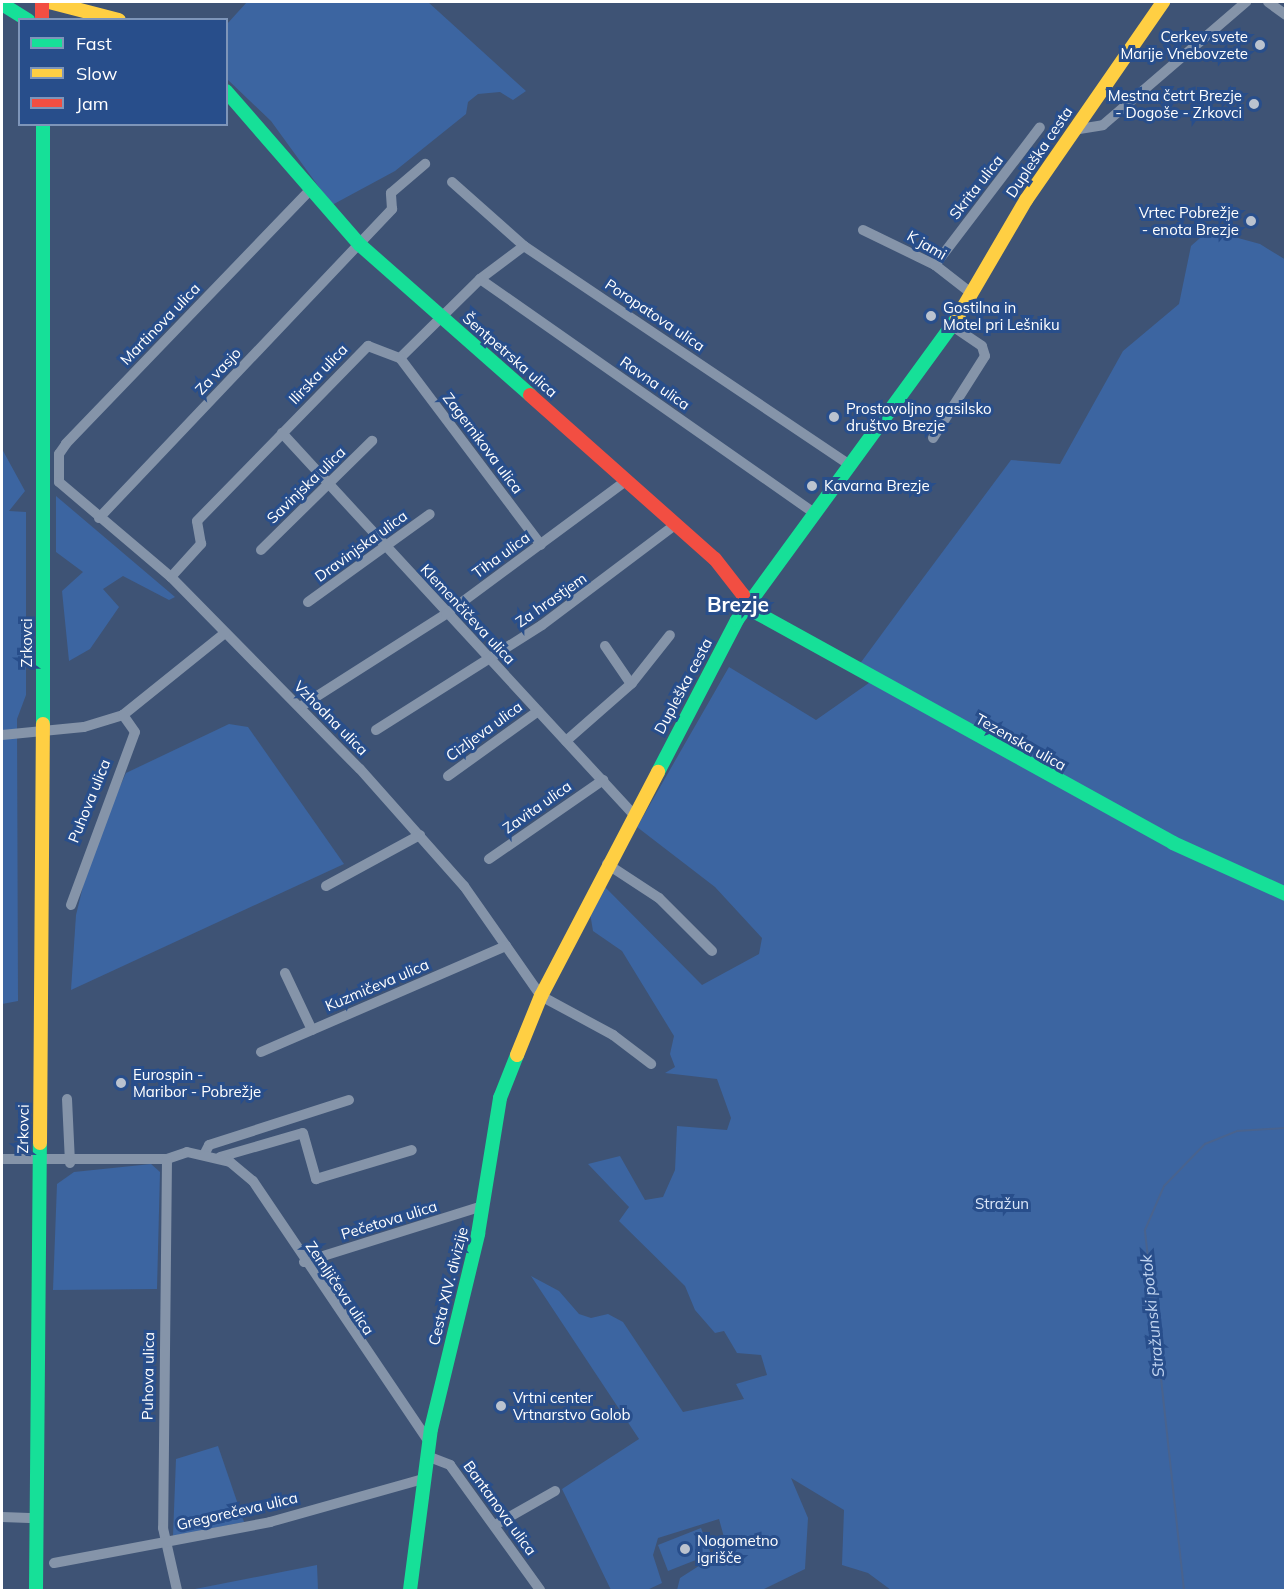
<!DOCTYPE html>
<meta charset="utf-8">
<style>
body{margin:0}
#map{position:relative;width:1287px;height:1592px;overflow:hidden;background:#3e5375;font-family:Mulish,sans-serif}
div>[style]{position:absolute}
.green>*{inset:0;background:#3c65a1}
.stream>*{height:2px;margin:-1px;padding:0 1px;transform-origin:1px;border-radius:1px;background:#49638e}
.street>*{height:10px;margin:-5px;padding:0 5px;transform-origin:5px;border-radius:5px;background:#8594a9}
.fast>*{height:14px;margin:-7px;padding:0 7px;transform-origin:7px;border-radius:7px;background:#16e098}
.slow>*{height:14px;margin:-7px;padding:0 7px;transform-origin:7px;border-radius:7px;background:#ffcf43}
.jam>*{height:14px;margin:-7px;padding:0 7px;transform-origin:7px;border-radius:7px;background:#f24e42}
.dots>*{width:16px;height:16px;translate:-50% -50%;box-sizing:border-box;border:3px solid #284e8b;border-radius:50%}
span{translate:-50% -50%;white-space:nowrap;text-align:center;line-height:1.15;-webkit-text-stroke:6px #284e8b;paint-order:stroke}
.poi-label{font-size:15px;color:#fff}
.right{translate:-100% -50%;text-align:right}
.left{translate:0 -50%;text-align:left}
.street-label{font-size:15px;color:#fff}
.park-label{font-size:15px;color:#dae6f8}
.water-label{font-size:16px;color:#c2d5f1;font-style:italic}
.district-label{font-size:21px;color:#fff;font-weight:700}
.frame{position:absolute;inset:0;border:3px solid #fff;pointer-events:none}
.legend{position:absolute;left:18px;top:18px;width:210px;height:108px;box-sizing:border-box;background:#284e8b;border:2px solid #7e95b9;margin:0;padding:8px 10px;list-style:none;font-size:18px;color:#fff}
.legend li{display:flex;align-items:center;gap:12px;height:30px}
.legend b{width:30px;border:2px solid #7e95b9}
</style>
<div id="map">
<div class="green">
<i style="clip-path:polygon(247px 2px,428px 2px,526px 91px,513px 100px,500px 92px,478px 94px,468px 102px,466px 114px,395px 171px,332px 205px,271px 121px,227px 79px,227px 24px)"></i>
<i style="clip-path:polygon(1209px 230px,1260px 244px,1286px 260px,1285px 1590px,891px 1590px,868px 1573px,842px 1565px,844px 1510px,791px 1478px,808px 1518px,805px 1569px,762px 1590px,677px 1590px,680px 1578px,727px 1548px,719px 1519px,658px 1538px,653px 1555px,662px 1583px,647px 1590px,611px 1590px,562px 1489px,639px 1439px,531px 1276px,559px 1291px,579px 1314px,591px 1318px,608px 1314px,623px 1322px,683px 1412px,744px 1399px,736px 1384px,767px 1375px,761px 1355px,737px 1353px,724px 1331px,715px 1333px,695px 1310px,685px 1286px,619px 1221px,629px 1207px,588px 1164px,620px 1156px,645px 1200px,663px 1197px,675px 1170px,677px 1126px,727px 1130px,731px 1118px,717px 1079px,665px 1073px,675px 1067px,670px 1054px,674px 1036px,622px 951px,593px 931px,590px 913px,605px 887px,702px 985px,759px 954px,762px 938px,715px 887px,637px 827px,729px 667px,816px 720px,876px 678px,859px 665px,906px 601px,1011px 460px,1060px 464px,1123px 351px,1179px 304px,1191px 246px)"></i>
<i style="clip-path:polygon(2px 449px,25px 491px,9px 511px,26px 512px,26px 695px,17px 719px,18px 1001px,2px 1004px)"></i>
<i style="clip-path:polygon(56px 496px,175px 597px,169px 600px,123px 576px,103px 589px,119px 607px,90px 649px,69px 661px,62px 591px,83px 572px,56px 552px)"></i>
<i style="clip-path:polygon(229px 724px,248px 727px,344px 864px,71px 990px,76px 915px,92px 849px,126px 773px)"></i>
<i style="clip-path:polygon(151px 1164px,160px 1172px,157px 1289px,53px 1290px,57px 1184px,74px 1172px)"></i>
<i style="clip-path:polygon(218px 1446px,244px 1522px,173px 1536px,176px 1459px)"></i>
<i style="clip-path:polygon(701px 1528px,711px 1554px,668px 1571px,658px 1545px)"></i>
<i style="clip-path:polygon(317px 1565px,318px 1590px,190px 1590px)"></i>
</div>
<div class="stream">
<i style="left:1184px;top:1590px;width:362px;rotate:-96.2deg"></i>
<i style="left:1145px;top:1230px;width:48px;rotate:-66.6deg"></i>
<i style="left:1164px;top:1186px;width:59px;rotate:-45.7deg"></i>
<i style="left:1205px;top:1144px;width:35px;rotate:-22deg"></i>
<i style="left:1237px;top:1131px;width:49px;rotate:-3.5deg"></i>
</div>
<div class="street">
<i style="left:1268px;top:2px;width:22px;rotate:36deg"></i>
<i style="left:1073px;top:130px;width:30px;rotate:-9deg"></i>
<i style="left:1103px;top:125px;width:189px;rotate:-40.7deg"></i>
<i style="left:452px;top:182px;width:96px;rotate:41.6deg"></i>
<i style="left:524px;top:246px;width:391px;rotate:33.9deg"></i>
<i style="left:312px;top:188px;width:355px;rotate:133.9deg"></i>
<i style="left:66px;top:444px;width:12px;rotate:125deg"></i>
<i style="left:59px;top:454px;width:28px;rotate:90deg"></i>
<i style="left:59px;top:482px;width:147px;rotate:40.3deg"></i>
<i style="left:171px;top:577px;width:269px;rotate:45.5deg"></i>
<i style="left:360px;top:769px;width:157px;rotate:48.4deg"></i>
<i style="left:464px;top:886px;width:134px;rotate:55deg"></i>
<i style="left:541px;top:996px;width:82px;rotate:28.4deg"></i>
<i style="left:613px;top:1035px;width:48px;rotate:37.3deg"></i>
<i style="left:863px;top:230px;width:80px;rotate:25.9deg"></i>
<i style="left:935px;top:265px;width:46px;rotate:37.9deg"></i>
<i style="left:935px;top:265px;width:173px;rotate:-52.7deg"></i>
<i style="left:480px;top:279px;width:406px;rotate:35deg"></i>
<i style="left:400px;top:358px;width:112px;rotate:-44.6deg"></i>
<i style="left:480px;top:279px;width:55px;rotate:-36.9deg"></i>
<i style="left:282px;top:433px;width:519px;rotate:47.34deg"></i>
<i style="left:933px;top:438px;width:97px;rotate:-57.6deg"></i>
<i style="left:985px;top:356px;width:10px;rotate:-107deg"></i>
<i style="left:982px;top:346px;width:36px;rotate:-146deg"></i>
<i style="left:99px;top:518px;width:426px;rotate:-46.5deg"></i>
<i style="left:392px;top:209px;width:16px;rotate:-94deg"></i>
<i style="left:391px;top:193px;width:45px;rotate:-40.5deg"></i>
<i style="left:261px;top:550px;width:156px;rotate:-44.5deg"></i>
<i style="left:171px;top:577px;width:45px;rotate:-47.7deg"></i>
<i style="left:201px;top:544px;width:23px;rotate:-100deg"></i>
<i style="left:197px;top:521px;width:245px;rotate:-45.7deg"></i>
<i style="left:368px;top:346px;width:34px;rotate:21deg"></i>
<i style="left:400px;top:358px;width:234px;rotate:53deg"></i>
<i style="left:308px;top:602px;width:150px;rotate:-35.8deg"></i>
<i style="left:605px;top:646px;width:46px;rotate:55.6deg"></i>
<i style="left:300px;top:707px;width:173px;rotate:-32.5deg"></i>
<i style="left:446px;top:614px;width:224px;rotate:-36.5deg"></i>
<i style="left:376px;top:730px;width:196px;rotate:-32.3deg"></i>
<i style="left:542px;top:625px;width:168px;rotate:-37deg"></i>
<i style="left:2px;top:735px;width:82px;rotate:-5.6deg"></i>
<i style="left:84px;top:727px;width:41px;rotate:-17.1deg"></i>
<i style="left:123px;top:715px;width:131px;rotate:-38.8deg"></i>
<i style="left:566px;top:741px;width:88px;rotate:-41.3deg"></i>
<i style="left:632px;top:683px;width:61px;rotate:-51.6deg"></i>
<i style="left:448px;top:776px;width:111px;rotate:-35.8deg"></i>
<i style="left:489px;top:859px;width:139px;rotate:-34.7deg"></i>
<i style="left:607px;top:864px;width:62px;rotate:33.2deg"></i>
<i style="left:659px;top:898px;width:75px;rotate:45deg"></i>
<i style="left:326px;top:886px;width:107px;rotate:-28.5deg"></i>
<i style="left:71px;top:905px;width:184px;rotate:-69.7deg"></i>
<i style="left:135px;top:732px;width:21px;rotate:-125deg"></i>
<i style="left:285px;top:973px;width:63px;rotate:64.7deg"></i>
<i style="left:261px;top:1052px;width:267px;rotate:-23.4deg"></i>
<i style="left:67px;top:1099px;width:64px;rotate:87.3deg"></i>
<i style="left:205px;top:1153px;width:9px;rotate:-63deg"></i>
<i style="left:209px;top:1145px;width:147px;rotate:-17.8deg"></i>
<i style="left:220px;top:1157px;width:86px;rotate:-16.1deg"></i>
<i style="left:303px;top:1133px;width:48px;rotate:74.2deg"></i>
<i style="left:316px;top:1179px;width:100px;rotate:-16.8deg"></i>
<i style="left:2px;top:1159px;width:165px"></i>
<i style="left:167px;top:1159px;width:21px;rotate:-19deg"></i>
<i style="left:187px;top:1152px;width:44px;rotate:13.1deg"></i>
<i style="left:230px;top:1162px;width:30px;rotate:40deg"></i>
<i style="left:253px;top:1181px;width:315px;rotate:56deg"></i>
<i style="left:167px;top:1159px;width:369px;rotate:90.6deg"></i>
<i style="left:163px;top:1528px;width:64px;rotate:77.3deg"></i>
<i style="left:304px;top:1262px;width:188px;rotate:-17.4deg"></i>
<i style="left:427px;top:1456px;width:25px;rotate:21deg"></i>
<i style="left:450px;top:1465px;width:154px;rotate:54.2deg"></i>
<i style="left:2px;top:1517px;width:34px;rotate:2deg"></i>
<i style="left:495px;top:1525px;width:69px;rotate:-29.5deg"></i>
<i style="left:54px;top:1563px;width:220px;rotate:-10.7deg"></i>
<i style="left:270px;top:1522px;width:159px;rotate:-15.7deg"></i>
</div>
<div class="fast">
<i style="left:2px;top:4px;width:31px;rotate:32deg"></i>
<i style="left:226px;top:91px;width:203px;rotate:49deg"></i>
<i style="left:359px;top:244px;width:228px;rotate:41.4deg"></i>
<i style="left:43px;top:124px;width:600px;rotate:90deg"></i>
<i style="left:743px;top:595px;width:23px;rotate:52deg"></i>
<i style="left:757px;top:613px;width:475px;rotate:28.9deg"></i>
<i style="left:1173px;top:843px;width:124px;rotate:24.3deg"></i>
<i style="left:658px;top:772px;width:171px;rotate:-62.5deg"></i>
<i style="left:737px;top:620px;width:374px;rotate:-53.9deg"></i>
<i style="left:36px;top:1590px;width:447px;rotate:-89.5deg"></i>
<i style="left:410px;top:1590px;width:162px;rotate:-82.6deg"></i>
<i style="left:431px;top:1429px;width:201px;rotate:-76.4deg"></i>
<i style="left:478px;top:1234px;width:138px;rotate:-80.8deg"></i>
<i style="left:500px;top:1098px;width:46px;rotate:-68.4deg"></i>
</div>
<div class="slow">
<i style="left:49px;top:2px;width:72px;rotate:14.4deg"></i>
<i style="left:957px;top:318px;width:137px;rotate:-59.7deg"></i>
<i style="left:1026px;top:200px;width:241px;rotate:-55.3deg"></i>
<i style="left:517px;top:1055px;width:64px;rotate:-67.9deg"></i>
<i style="left:541px;top:996px;width:253px;rotate:-62.4deg"></i>
<i style="left:40px;top:1143px;width:419px;rotate:-89.6deg"></i>
</div>
<div class="jam">
<i style="left:42px;top:2px;width:18px;rotate:90deg"></i>
<i style="left:530px;top:395px;width:247px;rotate:41.6deg"></i>
<i style="left:715px;top:559px;width:46px;rotate:52.1deg"></i>
</div>
<div class="dots">
<i style="left:1260px;top:45px;background:#bbc3cf"></i>
<i style="left:1254px;top:104px;background:#bbc3cf"></i>
<i style="left:1251px;top:221px;background:#bbc3cf"></i>
<i style="left:931px;top:316px;background:#bbc3cf"></i>
<i style="left:834px;top:417px;background:#bbc3cf"></i>
<i style="left:812px;top:486px;background:#bbc3cf"></i>
<i style="left:121px;top:1083px;background:#bbc3cf"></i>
<i style="left:501px;top:1406px;background:#bbc3cf"></i>
<i style="left:685px;top:1549px;background:#bbc3cf"></i>
</div>
<div class="poi-label">
<span class="right" style="left:1248px;top:45px">Cerkev svete<br>Marije Vnebovzete</span>
<span class="right" style="left:1242px;top:104px">Mestna četrt Brezje<br>- Dogoše - Zrkovci</span>
<span class="right" style="left:1239px;top:221px">Vrtec Pobrežje<br>- enota Brezje</span>
<span class="left" style="left:943px;top:316px">Gostilna in<br>Motel pri Lešniku</span>
<span class="left" style="left:846px;top:417px">Prostovoljno gasilsko<br>društvo Brezje</span>
<span class="left" style="left:824px;top:486px">Kavarna Brezje</span>
<span class="left" style="left:133px;top:1083px">Eurospin -<br>Maribor - Pobrežje</span>
<span class="left" style="left:513px;top:1406px">Vrtni center<br>Vrtnarstvo Golob</span>
<span class="left" style="left:697px;top:1549px">Nogometno<br>igrišče</span>
</div>
<div class="street-label">
<span style="left:1039px;top:152px;rotate:-56deg">Dupleška cesta</span>
<span style="left:976px;top:187px;rotate:-52deg">Skrita ulica</span>
<span style="left:927px;top:245px;rotate:30deg">K jami</span>
<span style="left:655px;top:315px;rotate:34deg">Poropatova ulica</span>
<span style="left:160px;top:324px;rotate:-46deg">Martinova ulica</span>
<span style="left:510px;top:355px;rotate:41deg">Šentpetrska ulica</span>
<span style="left:218px;top:371px;rotate:-46deg">Za vasjo</span>
<span style="left:318px;top:374px;rotate:-46deg">Ilirska ulica</span>
<span style="left:655px;top:383px;rotate:35deg">Ravna ulica</span>
<span style="left:483px;top:443px;rotate:53deg">Zagernikova ulica</span>
<span style="left:306px;top:485px;rotate:-44deg">Savinjska ulica</span>
<span style="left:361px;top:546px;rotate:-36deg">Dravinjska ulica</span>
<span style="left:501px;top:555px;rotate:-36deg">Tiha ulica</span>
<span style="left:551px;top:600px;rotate:-35deg">Za hrastjem</span>
<span style="left:468px;top:614px;rotate:47deg">Klemenčičeva ulica</span>
<span style="left:27px;top:643px;rotate:-90deg">Zrkovci</span>
<span style="left:683px;top:686px;rotate:-62deg">Dupleška cesta</span>
<span style="left:331px;top:718px;rotate:45deg">Vzhodna ulica</span>
<span style="left:484px;top:731px;rotate:-36deg">Cizljeva ulica</span>
<span style="left:1021px;top:742px;rotate:29deg">Tezenska ulica</span>
<span style="left:89px;top:801px;rotate:-68deg">Puhova ulica</span>
<span style="left:537px;top:807px;rotate:-35deg">Zavita ulica</span>
<span style="left:377px;top:985px;rotate:-23deg">Kuzmičeva ulica</span>
<span style="left:23px;top:1129px;rotate:-89deg">Zrkovci</span>
<span style="left:389px;top:1220px;rotate:-17deg">Pečetova ulica</span>
<span style="left:448px;top:1286px;rotate:-76deg">Cesta XIV. divizije</span>
<span style="left:340px;top:1288px;rotate:56deg">Zemljičeva ulica</span>
<span style="left:148px;top:1376px;rotate:-89deg">Puhova ulica</span>
<span style="left:500px;top:1508px;rotate:54deg">Bantanova ulica</span>
<span style="left:237px;top:1511px;rotate:-13deg">Gregorečeva ulica</span>
</div>
<div class="park-label">
<span style="left:1002px;top:1204px">Stražun</span>
</div>
<div class="water-label">
<span style="left:1152px;top:1316px;rotate:-96deg">Stražunski potok</span>
</div>
<div class="district-label">
<span style="left:738px;top:604px">Brezje</span>
</div>
<div class="frame"></div>
<ul class="legend">
<li><b style="height:8px;background:#16e098"></b>Fast</li>
<li><b style="height:8px;background:#ffcf43"></b>Slow</li>
<li><b style="height:8px;background:#f24e42"></b>Jam</li>
</ul>
</div>
